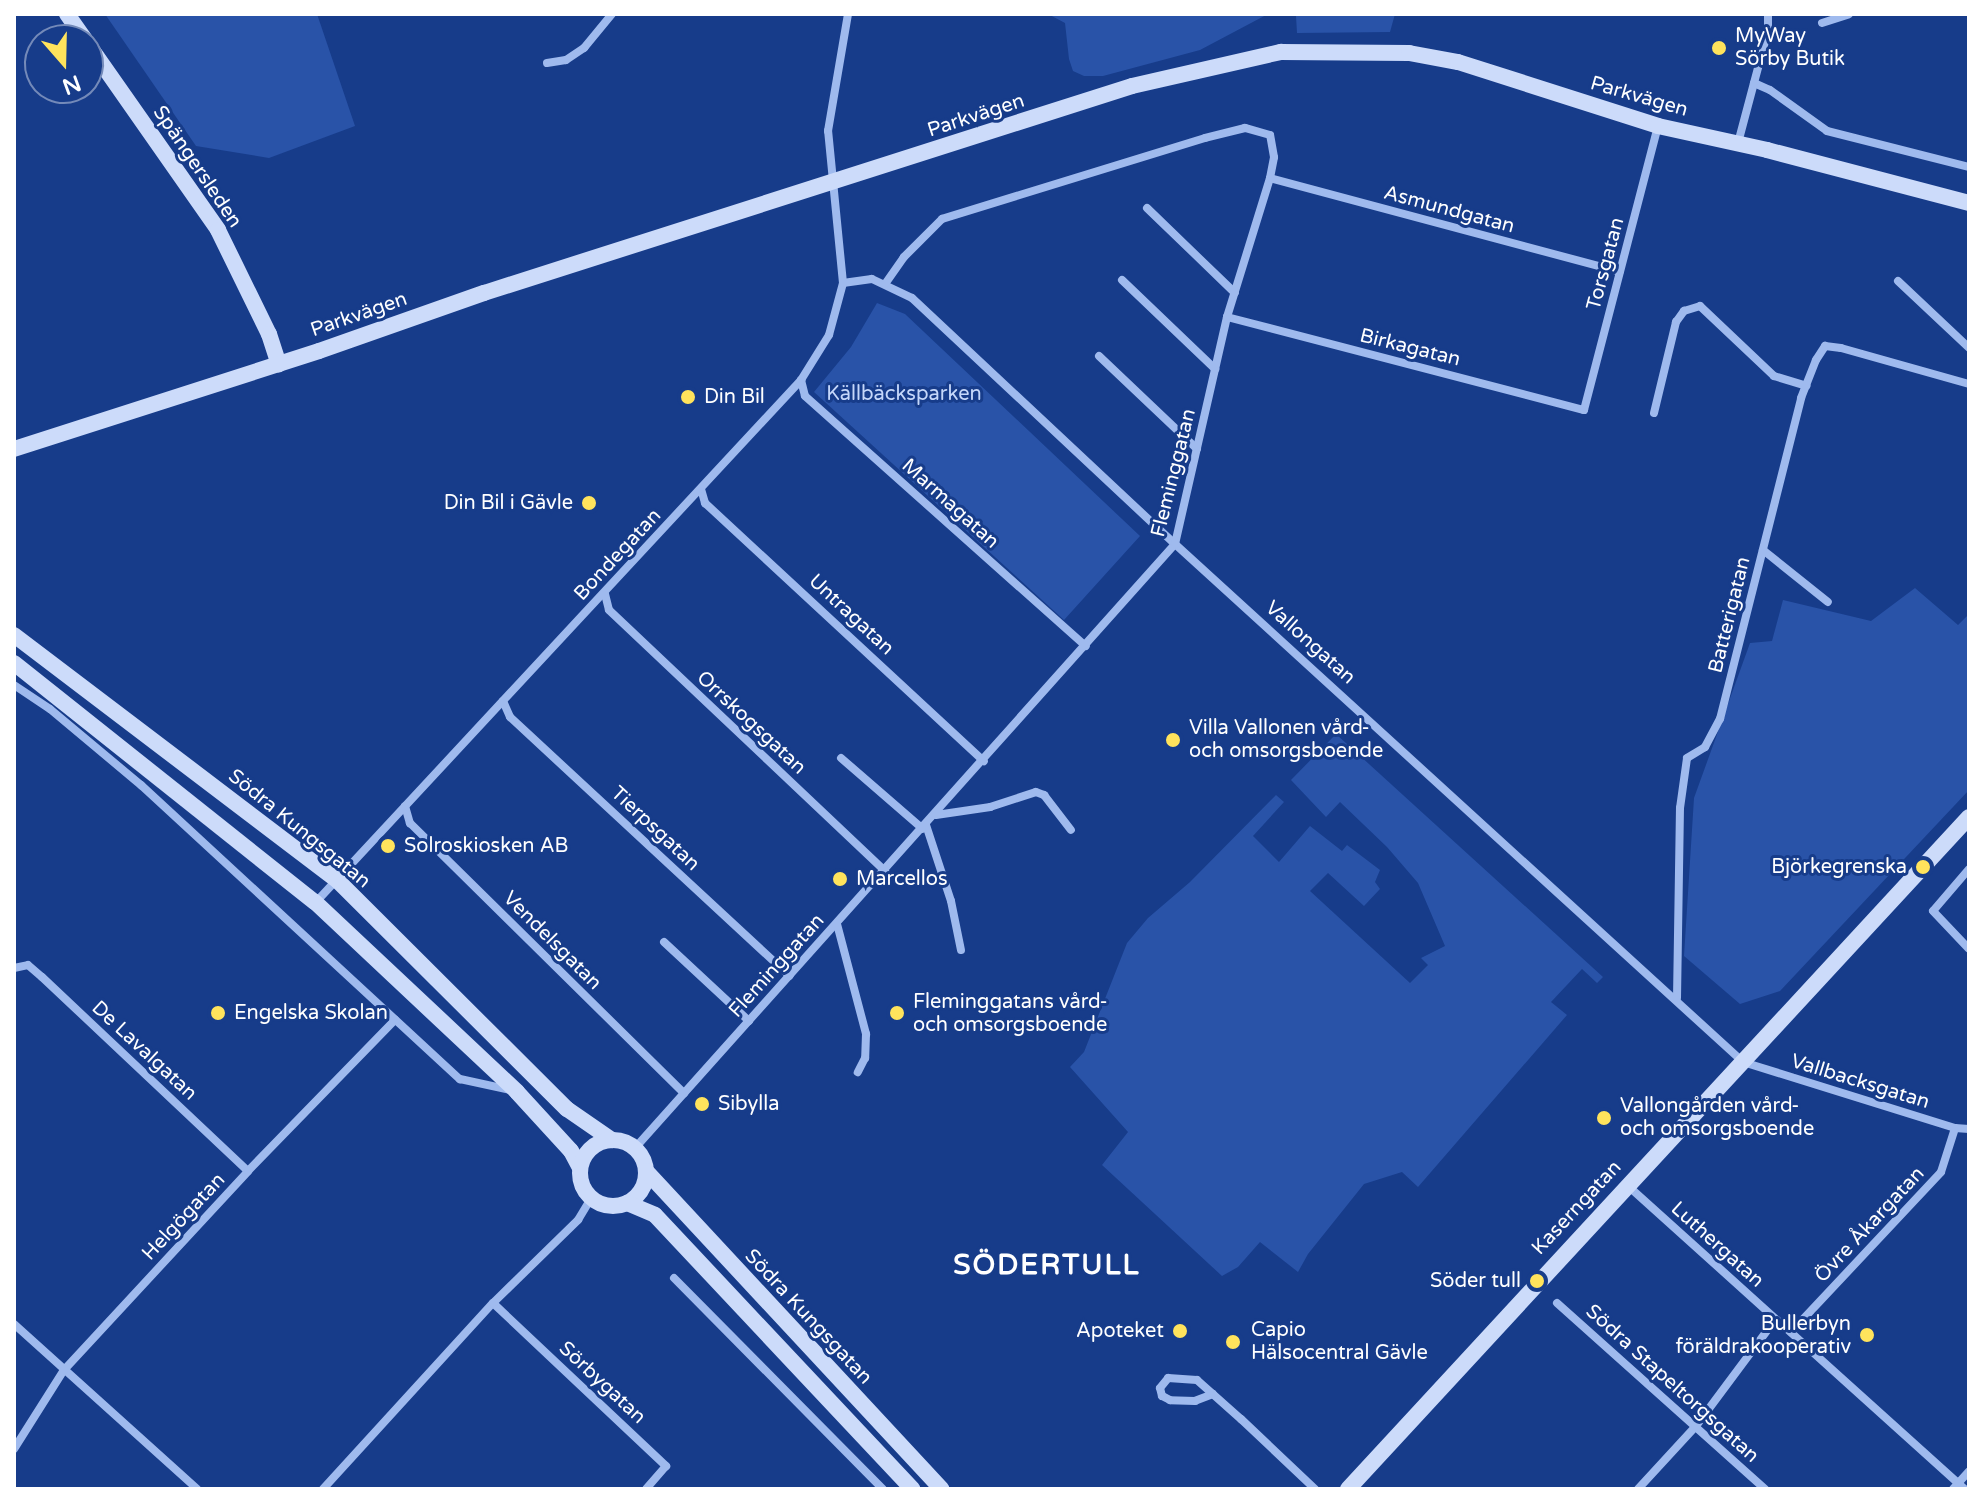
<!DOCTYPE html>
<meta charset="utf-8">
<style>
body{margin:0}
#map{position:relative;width:1983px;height:1503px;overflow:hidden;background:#173c8a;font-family:"Varela Round",sans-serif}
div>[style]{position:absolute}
.green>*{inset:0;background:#2953a8}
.street>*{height:8px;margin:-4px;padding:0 4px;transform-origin:4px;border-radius:4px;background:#9fbaee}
.secondary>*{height:16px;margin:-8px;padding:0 8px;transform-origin:8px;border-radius:8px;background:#ccdbfa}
.secondary>.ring{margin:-8px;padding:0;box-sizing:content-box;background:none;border:16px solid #ccdbfa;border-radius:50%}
.dots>*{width:22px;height:22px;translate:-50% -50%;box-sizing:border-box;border:4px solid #173c8a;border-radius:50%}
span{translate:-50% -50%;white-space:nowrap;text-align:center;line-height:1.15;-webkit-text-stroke:6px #173c8a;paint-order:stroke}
.poi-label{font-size:20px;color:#fff}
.left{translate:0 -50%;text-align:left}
.right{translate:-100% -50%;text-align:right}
.street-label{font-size:20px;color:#fff}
.park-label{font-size:20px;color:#c5d7fa}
.district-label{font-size:28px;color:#fff;font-weight:700;letter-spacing:2px}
.frame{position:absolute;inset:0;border:16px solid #fff;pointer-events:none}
.north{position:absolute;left:24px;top:24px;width:80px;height:80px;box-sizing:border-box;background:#173c8a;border:2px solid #748ab9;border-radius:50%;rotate:160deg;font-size:22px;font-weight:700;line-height:32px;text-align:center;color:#fff}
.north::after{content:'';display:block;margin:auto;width:28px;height:36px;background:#ffe35c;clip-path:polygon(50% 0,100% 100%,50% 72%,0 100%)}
</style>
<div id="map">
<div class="green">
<i style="clip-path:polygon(105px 14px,317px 14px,355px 126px,269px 158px,196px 146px)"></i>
<i style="clip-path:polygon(1048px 14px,1268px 14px,1200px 50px,1103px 76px,1084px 76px,1073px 71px,1069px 59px,1065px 23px)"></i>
<i style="clip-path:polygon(1285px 14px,1395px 14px,1390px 32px,1297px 33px,1296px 16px)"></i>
<i style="clip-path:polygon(877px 303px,905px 314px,1140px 536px,1064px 620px,814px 392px,851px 347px)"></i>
<i style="clip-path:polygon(1915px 588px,1958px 625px,1969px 614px,1969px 790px,1780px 991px,1740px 1004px,1684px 956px,1694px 798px,1750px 643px,1772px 641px,1783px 600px,1871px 621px)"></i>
<i style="clip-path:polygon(1336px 734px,1603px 977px,1597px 983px,1582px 969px,1551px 1002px,1567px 1015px,1418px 1187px,1402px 1172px,1364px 1184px,1308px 1254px,1298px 1272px,1260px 1242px,1238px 1267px,1222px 1276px,1102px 1165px,1128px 1132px,1070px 1067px,1084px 1052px,1127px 943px,1148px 918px,1190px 882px,1276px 795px,1284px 802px,1253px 836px,1279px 862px,1310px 826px,1342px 851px,1347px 845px,1380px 870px,1375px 882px,1380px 889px,1364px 906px,1328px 873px,1310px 891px,1410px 983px,1428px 965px,1421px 958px,1445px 946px,1418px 883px,1387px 847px,1340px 802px,1326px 817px,1291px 780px)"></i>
</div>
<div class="street">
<i style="left:1822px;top:23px;width:28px;rotate:-18deg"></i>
<i style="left:547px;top:63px;width:19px;rotate:-9deg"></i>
<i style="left:566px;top:60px;width:22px;rotate:-34deg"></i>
<i style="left:584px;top:48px;width:44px;rotate:-50.5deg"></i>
<i style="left:1754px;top:83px;width:17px;rotate:24deg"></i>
<i style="left:1770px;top:90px;width:70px;rotate:35.7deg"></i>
<i style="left:1827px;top:131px;width:146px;rotate:14.2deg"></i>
<i style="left:1738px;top:143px;width:117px;rotate:-75.1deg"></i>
<i style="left:1768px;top:30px;width:16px;rotate:-90deg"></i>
<i style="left:1270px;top:178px;width:362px;rotate:15deg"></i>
<i style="left:1147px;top:208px;width:122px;rotate:44deg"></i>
<i style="left:1122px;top:280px;width:129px;rotate:43.7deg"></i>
<i style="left:1898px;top:281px;width:98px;rotate:43.3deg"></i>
<i style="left:843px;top:283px;width:29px;rotate:-8deg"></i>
<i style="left:872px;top:279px;width:44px;rotate:25.4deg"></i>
<i style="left:912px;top:298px;width:360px;rotate:43.1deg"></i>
<i style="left:1175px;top:544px;width:769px;rotate:42.36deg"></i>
<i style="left:1743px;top:1062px;width:222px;rotate:17.3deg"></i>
<i style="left:1955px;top:1128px;width:14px;rotate:4deg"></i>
<i style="left:1227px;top:317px;width:369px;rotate:14.6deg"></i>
<i style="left:1584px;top:410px;width:293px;rotate:-75.4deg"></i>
<i style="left:1099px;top:356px;width:135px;rotate:43.5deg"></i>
<i style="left:801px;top:380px;width:16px;rotate:76deg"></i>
<i style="left:805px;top:396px;width:376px;rotate:41.7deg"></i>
<i style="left:1654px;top:413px;width:94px;rotate:-76.4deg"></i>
<i style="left:1676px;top:322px;width:14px;rotate:-54deg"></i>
<i style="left:1684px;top:311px;width:17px;rotate:-17deg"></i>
<i style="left:1700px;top:306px;width:102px;rotate:43.4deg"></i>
<i style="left:1774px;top:376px;width:34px;rotate:17deg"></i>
<i style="left:701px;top:489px;width:15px;rotate:74deg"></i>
<i style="left:705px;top:503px;width:380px;rotate:42.8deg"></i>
<i style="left:1763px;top:550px;width:83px;rotate:38.7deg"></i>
<i style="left:605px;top:594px;width:16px;rotate:76deg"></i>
<i style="left:609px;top:610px;width:380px;rotate:43.4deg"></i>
<i style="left:14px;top:685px;width:43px;rotate:33.7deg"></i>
<i style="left:50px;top:709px;width:119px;rotate:39.9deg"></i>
<i style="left:141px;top:785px;width:434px;rotate:42.7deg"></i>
<i style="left:460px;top:1079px;width:52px;rotate:12.2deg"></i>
<i style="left:503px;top:701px;width:17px;rotate:66deg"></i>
<i style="left:510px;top:717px;width:381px;rotate:42.8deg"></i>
<i style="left:841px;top:758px;width:108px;rotate:40.9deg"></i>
<i style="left:405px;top:806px;width:18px;rotate:74deg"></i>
<i style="left:410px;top:823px;width:385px;rotate:44.6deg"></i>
<i style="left:936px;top:815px;width:55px;rotate:-8.4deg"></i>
<i style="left:990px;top:807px;width:48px;rotate:-18.1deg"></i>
<i style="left:1036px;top:792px;width:9px;rotate:21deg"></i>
<i style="left:1044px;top:795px;width:44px;rotate:52.4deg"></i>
<i style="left:926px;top:825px;width:80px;rotate:71.8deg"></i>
<i style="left:951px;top:901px;width:50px;rotate:78.5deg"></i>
<i style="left:1969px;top:869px;width:55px;rotate:130.6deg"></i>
<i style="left:1933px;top:911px;width:52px;rotate:46.5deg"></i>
<i style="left:316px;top:902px;width:713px;rotate:-47.1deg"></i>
<i style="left:801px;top:380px;width:53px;rotate:-58.1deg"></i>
<i style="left:829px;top:335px;width:54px;rotate:-74.9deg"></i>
<i style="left:843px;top:283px;width:153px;rotate:-95.6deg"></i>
<i style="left:828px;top:131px;width:119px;rotate:-80.3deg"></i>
<i style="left:837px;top:924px;width:114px;rotate:75.2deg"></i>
<i style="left:866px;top:1034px;width:24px;rotate:92deg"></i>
<i style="left:865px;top:1058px;width:16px;rotate:117deg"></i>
<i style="left:664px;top:942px;width:116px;rotate:42.9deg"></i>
<i style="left:14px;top:968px;width:14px;rotate:-12deg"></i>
<i style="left:28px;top:965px;width:18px;rotate:41deg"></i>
<i style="left:42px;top:977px;width:283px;rotate:43.3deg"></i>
<i style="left:1677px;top:998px;width:190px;rotate:-89.1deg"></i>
<i style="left:1680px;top:808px;width:50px;rotate:-82deg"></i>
<i style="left:1687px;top:758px;width:21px;rotate:-31deg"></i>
<i style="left:1705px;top:747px;width:32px;rotate:-62deg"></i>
<i style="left:1720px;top:719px;width:331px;rotate:-75.8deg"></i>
<i style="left:1801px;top:398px;width:41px;rotate:-68.5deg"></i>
<i style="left:1816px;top:360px;width:17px;rotate:-57deg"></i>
<i style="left:1825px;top:346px;width:16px;rotate:7deg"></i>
<i style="left:1841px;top:348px;width:133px;rotate:15.7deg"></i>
<i style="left:635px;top:1148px;width:810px;rotate:-48.2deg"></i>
<i style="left:1175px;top:544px;width:233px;rotate:-77.1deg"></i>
<i style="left:1227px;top:317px;width:145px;rotate:-72.8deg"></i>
<i style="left:1270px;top:178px;width:21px;rotate:-79deg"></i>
<i style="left:1274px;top:157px;width:22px;rotate:-100deg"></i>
<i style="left:1270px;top:135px;width:26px;rotate:-164deg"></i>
<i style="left:1245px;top:128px;width:41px;rotate:166deg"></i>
<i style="left:1205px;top:138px;width:275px;rotate:162.9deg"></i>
<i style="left:942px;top:219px;width:54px;rotate:135deg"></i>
<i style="left:904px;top:257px;width:33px;rotate:125deg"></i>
<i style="left:1627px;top:1185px;width:455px;rotate:42deg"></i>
<i style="left:674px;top:1278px;width:297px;rotate:45.3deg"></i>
<i style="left:493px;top:1303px;width:238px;rotate:43.3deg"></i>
<i style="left:666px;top:1466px;width:30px;rotate:131deg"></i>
<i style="left:1557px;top:1303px;width:279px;rotate:41.8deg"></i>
<i style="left:14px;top:1324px;width:246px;rotate:42deg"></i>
<i style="left:1791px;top:1332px;width:219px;rotate:-46.8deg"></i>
<i style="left:1941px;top:1172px;width:46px;rotate:-72.3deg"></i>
<i style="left:1213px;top:1394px;width:19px;rotate:159deg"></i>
<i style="left:1195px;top:1401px;width:25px;rotate:-178deg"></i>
<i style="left:1170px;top:1400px;width:9px;rotate:-153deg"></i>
<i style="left:1162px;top:1396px;width:8px;rotate:-104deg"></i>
<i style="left:1160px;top:1388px;width:13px;rotate:-51deg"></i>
<i style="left:1168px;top:1378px;width:29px;rotate:4deg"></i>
<i style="left:1197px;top:1380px;width:59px;rotate:41.6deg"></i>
<i style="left:1241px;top:1419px;width:102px;rotate:43.4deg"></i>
<i style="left:14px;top:1449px;width:93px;rotate:-57.7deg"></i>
<i style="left:64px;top:1370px;width:271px;rotate:-47.2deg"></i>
<i style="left:248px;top:1171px;width:211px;rotate:-45.8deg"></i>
<i style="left:323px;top:1489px;width:252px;rotate:-47.6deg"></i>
<i style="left:493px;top:1303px;width:119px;rotate:-44.3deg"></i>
<i style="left:578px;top:1220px;width:26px;rotate:-59deg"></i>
<i style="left:1638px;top:1489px;width:86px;rotate:-47.4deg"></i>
<i style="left:1696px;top:1426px;width:132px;rotate:-53.3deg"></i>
<i style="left:1953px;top:1489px;width:24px;rotate:-48deg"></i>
</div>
<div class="secondary">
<i style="left:67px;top:14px;width:32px;rotate:55deg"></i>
<i style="left:88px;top:44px;width:227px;rotate:55deg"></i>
<i style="left:218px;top:230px;width:116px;rotate:63.9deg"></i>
<i style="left:269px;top:334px;width:32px;rotate:72deg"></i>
<i style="left:14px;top:449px;width:320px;rotate:-17.8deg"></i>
<i style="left:319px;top:351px;width:175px;rotate:-19.4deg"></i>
<i style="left:484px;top:293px;width:680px;rotate:-17.72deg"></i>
<i style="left:1132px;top:86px;width:153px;rotate:-12.9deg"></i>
<i style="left:1281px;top:52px;width:128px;rotate:0.4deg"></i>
<i style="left:1409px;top:53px;width:50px;rotate:10.4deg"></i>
<i style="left:1458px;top:62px;width:210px;rotate:17.7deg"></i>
<i style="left:1658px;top:126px;width:112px;rotate:12.4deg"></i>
<i style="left:1767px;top:150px;width:209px;rotate:14.7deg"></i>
<i style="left:14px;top:635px;width:407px;rotate:37.2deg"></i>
<i style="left:338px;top:881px;width:323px;rotate:44.9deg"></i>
<i style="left:567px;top:1109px;width:55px;rotate:34.6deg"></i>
<i style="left:14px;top:663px;width:384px;rotate:38.5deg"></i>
<i style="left:315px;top:902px;width:277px;rotate:43.2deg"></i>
<i style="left:517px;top:1092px;width:80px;rotate:47.5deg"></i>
<i style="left:571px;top:1151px;width:19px;rotate:62deg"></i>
<i class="ring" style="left:580px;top:1140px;width:50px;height:50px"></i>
<i style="left:646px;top:1171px;width:434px;rotate:47.1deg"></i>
<i style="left:627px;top:1203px;width:30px;rotate:23deg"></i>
<i style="left:655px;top:1215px;width:376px;rotate:46.8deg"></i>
<i style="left:1348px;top:1489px;width:915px;rotate:-47.26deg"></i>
</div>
<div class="dots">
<i style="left:1719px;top:48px;background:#ffe35c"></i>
<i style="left:688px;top:397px;background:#ffe35c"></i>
<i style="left:589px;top:503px;background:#ffe35c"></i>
<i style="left:1173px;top:740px;background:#ffe35c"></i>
<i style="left:388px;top:846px;background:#ffe35c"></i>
<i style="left:1923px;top:867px;background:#ffe35c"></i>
<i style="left:840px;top:879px;background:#ffe35c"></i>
<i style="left:218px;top:1013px;background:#ffe35c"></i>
<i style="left:897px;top:1013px;background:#ffe35c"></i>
<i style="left:702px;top:1104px;background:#ffe35c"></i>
<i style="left:1604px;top:1118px;background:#ffe35c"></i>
<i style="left:1537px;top:1281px;background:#ffe35c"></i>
<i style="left:1180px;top:1331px;background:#ffe35c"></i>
<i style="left:1867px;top:1335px;background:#ffe35c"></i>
<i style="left:1233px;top:1342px;background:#ffe35c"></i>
</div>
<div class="poi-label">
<span class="left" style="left:1735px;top:48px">MyWay<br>Sörby Butik</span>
<span class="left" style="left:704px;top:397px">Din Bil</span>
<span class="right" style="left:573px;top:503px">Din Bil i Gävle</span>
<span class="left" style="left:1189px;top:740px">Villa Vallonen vård-<br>och omsorgsboende</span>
<span class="left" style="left:404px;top:846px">Solroskiosken AB</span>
<span class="right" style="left:1907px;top:867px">Björkegrenska</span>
<span class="left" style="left:856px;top:879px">Marcellos</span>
<span class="left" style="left:913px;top:1014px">Fleminggatans vård-<br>och omsorgsboende</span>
<span class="left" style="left:234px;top:1013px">Engelska Skolan</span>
<span class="left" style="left:718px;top:1104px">Sibylla</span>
<span class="left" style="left:1620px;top:1118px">Vallongården vård-<br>och omsorgsboende</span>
<span class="right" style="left:1521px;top:1281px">Söder tull</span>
<span class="right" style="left:1851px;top:1336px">Bullerbyn<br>föräldrakooperativ</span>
<span class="left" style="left:1251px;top:1342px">Capio<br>Hälsocentral Gävle</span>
<span class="right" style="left:1164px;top:1331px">Apoteket</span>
</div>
<div class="street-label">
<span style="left:1639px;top:97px;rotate:16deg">Parkvägen</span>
<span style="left:976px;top:116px;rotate:-18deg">Parkvägen</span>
<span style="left:197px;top:167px;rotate:56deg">Spängersleden</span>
<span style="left:1449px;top:210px;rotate:15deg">Asmundgatan</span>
<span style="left:1606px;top:264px;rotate:-75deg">Torsgatan</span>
<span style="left:359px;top:315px;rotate:-19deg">Parkvägen</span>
<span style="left:1410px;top:348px;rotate:14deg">Birkagatan</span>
<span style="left:1174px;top:473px;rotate:-76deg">Fleminggatan</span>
<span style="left:950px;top:504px;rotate:42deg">Marmagatan</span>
<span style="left:618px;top:555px;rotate:-47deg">Bondegatan</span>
<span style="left:851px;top:615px;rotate:43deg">Untragatan</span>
<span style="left:1730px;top:615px;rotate:-76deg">Batterigatan</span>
<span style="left:1310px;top:643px;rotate:42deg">Vallongatan</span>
<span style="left:751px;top:723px;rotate:43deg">Orrskogsgatan</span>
<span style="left:299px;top:829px;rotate:39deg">Södra Kungsgatan</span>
<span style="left:655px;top:829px;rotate:43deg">Tierpsgatan</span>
<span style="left:552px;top:941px;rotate:45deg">Vendelsgatan</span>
<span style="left:777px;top:966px;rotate:-48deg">Fleminggatan</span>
<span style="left:144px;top:1051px;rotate:43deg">De Lavalgatan</span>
<span style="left:1860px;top:1082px;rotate:17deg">Vallbacksgatan</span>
<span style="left:1577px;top:1208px;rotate:-47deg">Kaserngatan</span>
<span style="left:184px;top:1217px;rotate:-47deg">Helgögatan</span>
<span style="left:1870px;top:1225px;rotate:-47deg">Övre Åkargatan</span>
<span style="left:1717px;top:1245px;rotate:42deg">Luthergatan</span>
<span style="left:808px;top:1317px;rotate:47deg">Södra Kungsgatan</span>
<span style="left:602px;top:1383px;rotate:43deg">Sörbygatan</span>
<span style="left:1672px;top:1384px;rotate:42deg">Södra Stapeltorgsgatan</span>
</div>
<div class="park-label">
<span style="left:904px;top:394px">Källbäcksparken</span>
</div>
<div class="district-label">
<span style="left:1047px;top:1265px">SÖDERTULL</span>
</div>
<div class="frame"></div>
<div class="north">N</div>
</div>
